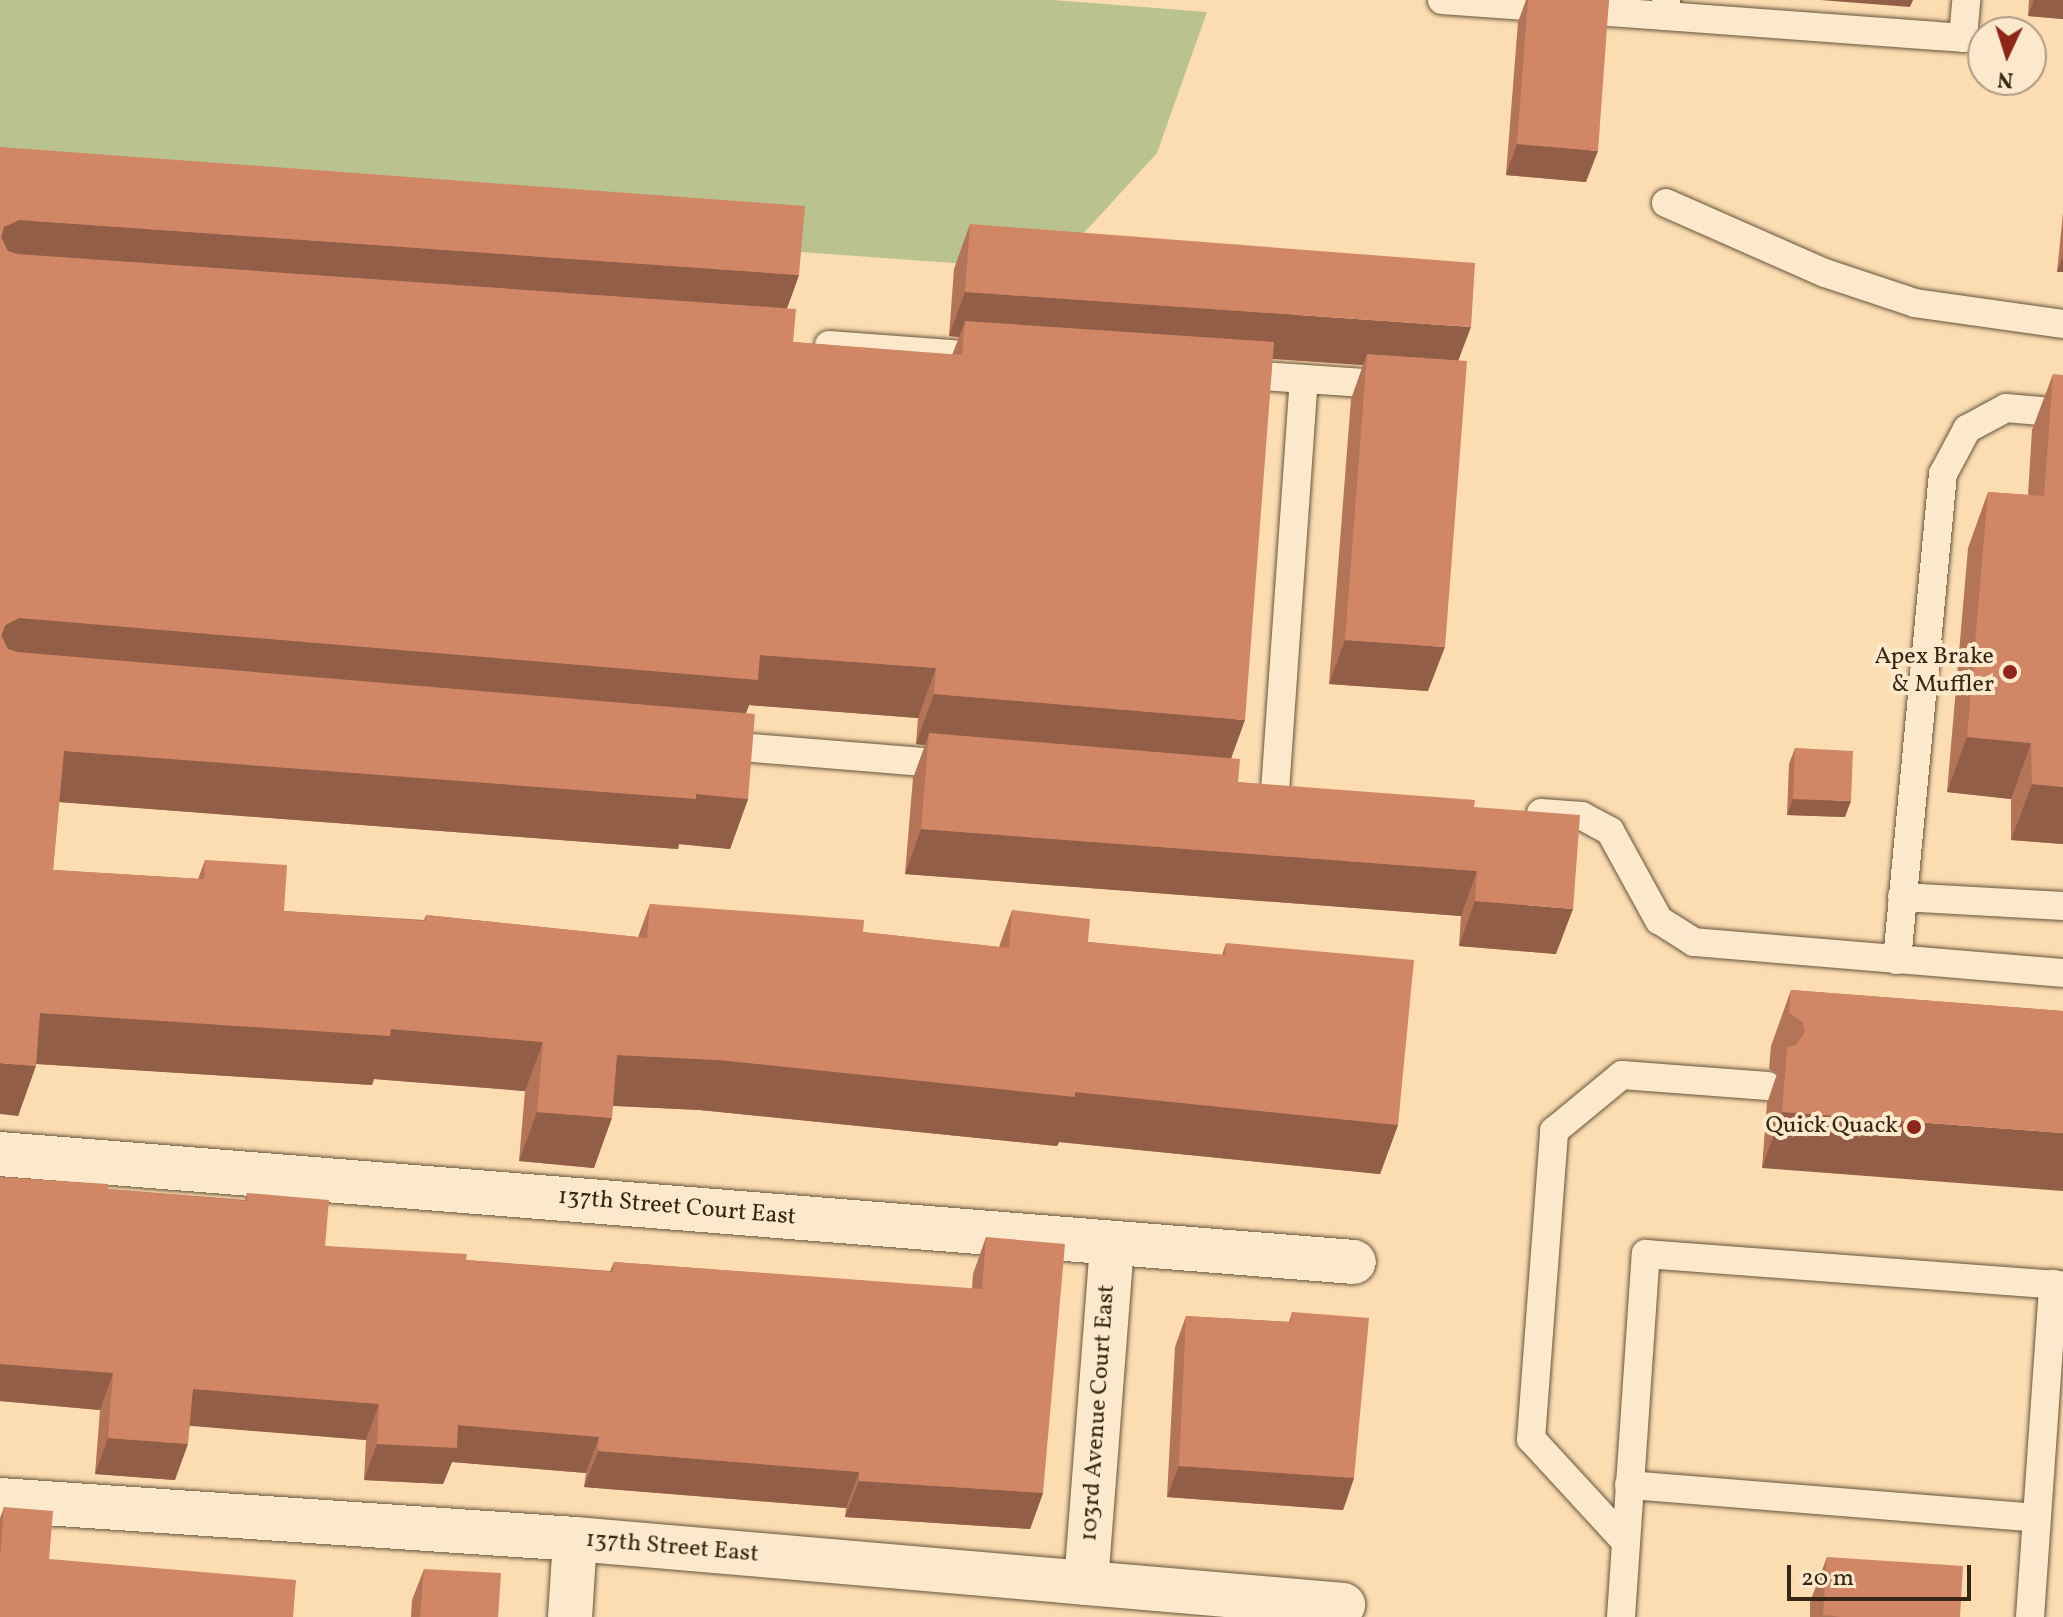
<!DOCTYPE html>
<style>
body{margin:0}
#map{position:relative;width:2063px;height:1617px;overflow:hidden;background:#fbddb1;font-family:Vollkorn,serif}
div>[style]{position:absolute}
.green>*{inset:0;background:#bac28f}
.roads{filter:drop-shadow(0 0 2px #67543c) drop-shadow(0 0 2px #67543c)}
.lane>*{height:28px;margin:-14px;padding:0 14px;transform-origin:14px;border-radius:14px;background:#fce9cc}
.street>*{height:44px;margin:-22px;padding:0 22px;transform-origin:22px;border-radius:22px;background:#fce9cc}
.wall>*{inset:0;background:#b47458}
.shaded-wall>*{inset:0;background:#925e47}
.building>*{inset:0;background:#d18766}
.dots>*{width:22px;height:22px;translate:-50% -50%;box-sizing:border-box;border:4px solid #fce9cc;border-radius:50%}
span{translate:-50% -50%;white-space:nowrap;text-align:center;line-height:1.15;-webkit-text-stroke:8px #fce9cc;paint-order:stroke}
.poi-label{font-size:24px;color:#362615}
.right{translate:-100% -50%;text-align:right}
.street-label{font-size:24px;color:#362615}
.north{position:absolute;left:1967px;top:16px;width:80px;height:80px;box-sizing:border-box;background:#fce9cc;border:2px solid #ad9b83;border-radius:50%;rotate:184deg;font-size:22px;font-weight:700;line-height:32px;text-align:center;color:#362615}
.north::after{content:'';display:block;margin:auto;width:28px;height:36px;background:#8f2418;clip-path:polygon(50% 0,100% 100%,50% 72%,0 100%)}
.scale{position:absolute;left:1787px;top:1565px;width:184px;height:36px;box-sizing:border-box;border:4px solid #362615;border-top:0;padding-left:10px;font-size:24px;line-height:28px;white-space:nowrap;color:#362615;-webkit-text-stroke:6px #fce9cc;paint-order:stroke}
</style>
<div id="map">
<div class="green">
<i style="clip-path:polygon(0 0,1053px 0,1207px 12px,1157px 153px,1050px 270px,0 194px)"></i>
</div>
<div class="roads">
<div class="lane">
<i style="left:1442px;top:0;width:224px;rotate:4.1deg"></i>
<i style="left:1665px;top:16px;width:15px;rotate:-86deg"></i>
<i style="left:1665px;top:16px;width:299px;rotate:4.2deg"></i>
<i style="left:1963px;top:38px;width:38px;rotate:-85deg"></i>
<i style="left:1666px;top:203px;width:174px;rotate:23.8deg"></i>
<i style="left:1825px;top:273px;width:95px;rotate:18.4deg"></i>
<i style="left:1915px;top:303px;width:149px;rotate:8.1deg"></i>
<i style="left:829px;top:345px;width:162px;rotate:4.2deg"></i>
<i style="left:1232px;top:374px;width:162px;rotate:3.9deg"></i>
<i style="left:716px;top:745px;width:243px;rotate:4.7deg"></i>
<i style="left:1275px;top:791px;width:413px;rotate:-86deg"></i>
<i style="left:1541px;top:813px;width:41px;rotate:4.2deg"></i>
<i style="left:1582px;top:816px;width:32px;rotate:28deg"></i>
<i style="left:1610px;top:831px;width:102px;rotate:61.2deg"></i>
<i style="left:1659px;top:920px;width:41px;rotate:32.2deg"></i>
<i style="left:1694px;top:942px;width:370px;rotate:4.8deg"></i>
<i style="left:1902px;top:897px;width:161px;rotate:3.2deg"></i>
<i style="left:1897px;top:960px;width:488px;rotate:-84.6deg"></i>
<i style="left:1943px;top:474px;width:51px;rotate:-61.9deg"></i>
<i style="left:1967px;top:429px;width:44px;rotate:-28.3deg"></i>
<i style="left:2006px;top:408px;width:57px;rotate:5deg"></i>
<i style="left:1629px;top:1485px;width:408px;rotate:4.6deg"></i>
<i style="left:1624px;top:1540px;width:137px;rotate:-132.6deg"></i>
<i style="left:1531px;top:1439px;width:309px;rotate:-85.7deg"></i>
<i style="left:1554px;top:1131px;width:88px;rotate:-39.5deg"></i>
<i style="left:1622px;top:1075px;width:146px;rotate:4.3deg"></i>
<i style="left:1621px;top:1617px;width:364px;rotate:-86.1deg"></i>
<i style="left:1646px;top:1254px;width:418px;rotate:4.3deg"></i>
<i style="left:2030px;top:1617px;width:334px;rotate:-86deg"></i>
</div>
<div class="street">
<i style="left:0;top:1154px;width:1358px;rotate:4.56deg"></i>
<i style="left:0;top:1500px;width:576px;rotate:3.88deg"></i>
<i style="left:575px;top:1539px;width:771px;rotate:4.91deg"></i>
<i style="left:1086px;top:1583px;width:341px;rotate:-85.6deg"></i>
<i style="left:570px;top:1617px;width:78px;rotate:-86.3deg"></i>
</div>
</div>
<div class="wall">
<i style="clip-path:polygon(1526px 0,1609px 0,1586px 182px,1506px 175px,1518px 22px)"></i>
<i style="clip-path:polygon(2029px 0,2063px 0,2063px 19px,2028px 16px)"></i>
<i style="clip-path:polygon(0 147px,799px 275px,787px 308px,793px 342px,952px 355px,959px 337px,949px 336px,954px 269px,970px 224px,1458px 360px,1428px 691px,1329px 684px,1351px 399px,1363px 365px,1272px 359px,1231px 758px,1238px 782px,1474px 807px,1556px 954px,1459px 946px,1461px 916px,905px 874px,913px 778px,925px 745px,916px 744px,918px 718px,749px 705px,746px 713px,748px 799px,730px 849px,679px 844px,678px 849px,59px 802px,53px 870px,198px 879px,205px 860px,284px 911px,424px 920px,426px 915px,638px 937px,650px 904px,863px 932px,999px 947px,1012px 910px,1088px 942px,1222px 955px,1226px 943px,1398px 1125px,1380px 1174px,1059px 1142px,1057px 1146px,700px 1110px,613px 1106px,594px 1168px,519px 1161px,525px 1091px,374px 1079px,372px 1085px,36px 1064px,18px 1116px)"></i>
<i style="clip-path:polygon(2063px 213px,2063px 272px,2057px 272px)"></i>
<i style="clip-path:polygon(2053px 374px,2063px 844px,2011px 840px,2011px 799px,1947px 792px,1968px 548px,1988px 492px,2028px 495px,2032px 430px)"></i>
<i style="clip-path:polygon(1795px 748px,1845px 817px,1787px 815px,1789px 764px)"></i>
<i style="clip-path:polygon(1791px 990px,2063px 1011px,1762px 1168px,1767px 1103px,1777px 1074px,1769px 1069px,1771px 1046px)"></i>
<i style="clip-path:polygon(0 1177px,108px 1189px,245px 1200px,247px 1193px,325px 1246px,466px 1260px,610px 1271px,614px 1262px,972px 1289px,973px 1274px,986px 1237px,1043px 1493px,1030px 1529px,845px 1517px,846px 1508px,584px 1487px,586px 1473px,452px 1462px,443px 1484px,364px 1480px,366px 1440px,190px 1425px,175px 1480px,95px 1474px,100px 1410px,0 1401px)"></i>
<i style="clip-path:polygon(1292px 1312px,1354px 1478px,1343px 1510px,1167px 1497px,1175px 1347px,1186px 1316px,1289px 1322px)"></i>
<i style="clip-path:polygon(4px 1507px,49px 1559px,0 1617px,0 1518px)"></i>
<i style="clip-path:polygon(1827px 1557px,1960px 1617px,1810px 1617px,1810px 1602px)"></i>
<i style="clip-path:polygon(424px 1569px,498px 1617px,411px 1617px,412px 1600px)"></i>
</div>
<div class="shaded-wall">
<i style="clip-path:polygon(1820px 0,1913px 0,1910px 7px)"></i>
<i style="clip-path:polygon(2034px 0,2063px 0,2063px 19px,2028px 16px)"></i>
<i style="clip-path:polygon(1517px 144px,1598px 151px,1586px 182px,1506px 175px)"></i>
<i style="clip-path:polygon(19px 220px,799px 275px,781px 325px,1px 270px,0 240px,4px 227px)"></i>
<i style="clip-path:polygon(2063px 256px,2063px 272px,2057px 272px)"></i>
<i style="clip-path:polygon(965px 292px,1471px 327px,1454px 372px,1367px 354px,1363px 365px,964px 337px,965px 321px,959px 337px,949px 336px)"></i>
<i style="clip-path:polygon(19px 618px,760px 655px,936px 668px,918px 718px,749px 705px,740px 729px,1px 668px,0 638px,5px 625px)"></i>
<i style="clip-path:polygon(1345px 640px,1445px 647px,1428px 691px,1329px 684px)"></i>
<i style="clip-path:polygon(934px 694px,1245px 720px,1227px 770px,929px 733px,925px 745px,916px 744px)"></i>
<i style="clip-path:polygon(1967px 737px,2031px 743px,2011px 799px,1947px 792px)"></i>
<i style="clip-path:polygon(64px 751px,696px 794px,748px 799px,730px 849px,679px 844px,678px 849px,46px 801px)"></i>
<i style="clip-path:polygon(2032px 784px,2063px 787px,2063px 844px,2011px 840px)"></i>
<i style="clip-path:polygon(1793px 799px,1851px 801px,1845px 817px,1787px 815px)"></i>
<i style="clip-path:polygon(921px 829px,1477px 871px,1461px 916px,905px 874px)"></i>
<i style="clip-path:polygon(1475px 901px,1573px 909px,1556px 954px,1459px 946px)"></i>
<i style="clip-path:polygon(40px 1013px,391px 1029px,543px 1042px,525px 1091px,374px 1079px,372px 1085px,22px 1063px)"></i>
<i style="clip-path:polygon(617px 1055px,718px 1060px,1075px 1092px,1398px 1125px,1380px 1174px,1059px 1142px,1057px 1146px,700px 1110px,599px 1105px)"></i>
<i style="clip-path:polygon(0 1063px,36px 1066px,18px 1116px,0 1114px)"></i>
<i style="clip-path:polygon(537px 1112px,612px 1118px,594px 1168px,519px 1161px)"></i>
<i style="clip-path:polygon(1782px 1112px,2063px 1133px,2063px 1191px,1762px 1168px)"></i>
<i style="clip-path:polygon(0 1364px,113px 1373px,100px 1410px,0 1401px)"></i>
<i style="clip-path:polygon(193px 1389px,379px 1404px,366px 1440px,180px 1425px)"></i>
<i style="clip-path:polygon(458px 1425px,599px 1437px,586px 1473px,452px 1462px,443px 1484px,364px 1480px,377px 1444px)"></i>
<i style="clip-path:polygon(108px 1438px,188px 1444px,175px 1480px,95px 1474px)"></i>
<i style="clip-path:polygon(598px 1451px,859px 1472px,846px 1508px,584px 1487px)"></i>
<i style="clip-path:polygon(1179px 1466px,1354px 1478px,1343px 1510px,1167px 1497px)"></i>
<i style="clip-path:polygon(859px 1481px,1043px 1493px,1030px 1529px,845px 1517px)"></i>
</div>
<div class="building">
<i style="clip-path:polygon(1528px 0,1609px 0,1598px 151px,1517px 144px)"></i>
<i style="clip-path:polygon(0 147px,805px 206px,799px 275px,19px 220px,4px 227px,1px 237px,8px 251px,17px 254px,796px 309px,793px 342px,962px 355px,965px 321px,1274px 342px,1245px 720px,934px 694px,936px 668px,760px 655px,758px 680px,19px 618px,5px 625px,1px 635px,8px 649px,17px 652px,755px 714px,748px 799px,696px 794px,696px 799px,64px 751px,53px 870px,204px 879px,205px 860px,287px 865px,284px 911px,426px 921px,426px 915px,647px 938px,650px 904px,864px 920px,863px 932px,1009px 948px,1012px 910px,1090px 919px,1088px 942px,1225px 955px,1226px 943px,1414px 960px,1398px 1125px,1075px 1092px,1075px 1097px,718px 1060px,617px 1055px,612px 1118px,537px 1112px,543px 1042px,391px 1029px,390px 1036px,40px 1013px,36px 1066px,0 1063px)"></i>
<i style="clip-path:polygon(970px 224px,1475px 263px,1471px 327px,965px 292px)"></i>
<i style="clip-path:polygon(1367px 354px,1467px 361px,1445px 647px,1345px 640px)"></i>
<i style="clip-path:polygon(2053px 374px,2063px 375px,2063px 787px,2032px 784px,2031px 743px,1967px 737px,1988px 492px,2044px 496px)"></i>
<i style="clip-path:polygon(929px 733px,1240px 759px,1238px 782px,1475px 800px,1474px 807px,1580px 815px,1573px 909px,1475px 901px,1477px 871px,921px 829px)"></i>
<i style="clip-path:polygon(1795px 748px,1853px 751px,1851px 801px,1793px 799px)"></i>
<i style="clip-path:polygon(1791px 990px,2063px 1011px,2063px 1133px,1782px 1112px,1787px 1047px,1796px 1045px,1805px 1032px,1803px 1022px,1789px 1013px)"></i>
<i style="clip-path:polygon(0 1177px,108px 1184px,108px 1189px,247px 1201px,247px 1193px,329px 1200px,325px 1246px,467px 1254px,466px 1260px,613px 1272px,614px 1262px,982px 1289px,986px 1237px,1065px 1244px,1043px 1493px,859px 1481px,859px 1472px,598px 1451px,599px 1437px,458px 1425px,457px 1448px,377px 1444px,379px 1404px,193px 1389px,188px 1444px,108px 1438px,113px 1373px,0 1364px)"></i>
<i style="clip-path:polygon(1292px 1312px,1369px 1318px,1354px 1478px,1179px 1466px,1186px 1316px,1291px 1322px)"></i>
<i style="clip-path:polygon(4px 1507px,53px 1511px,49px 1559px,296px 1580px,293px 1617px,0 1617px,0 1558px)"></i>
<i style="clip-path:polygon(1827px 1557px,1963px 1566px,1960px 1617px,1842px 1617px,1823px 1615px)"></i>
<i style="clip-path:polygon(424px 1569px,501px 1573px,498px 1617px,420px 1617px)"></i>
</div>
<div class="dots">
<i style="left:2010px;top:672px;background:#8f2418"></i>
<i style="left:1914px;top:1127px;background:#8f2418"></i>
</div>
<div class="poi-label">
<span class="right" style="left:1994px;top:672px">Apex Brake<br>&amp; Muffler</span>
<span class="right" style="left:1898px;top:1127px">Quick Quack</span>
</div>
<div class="street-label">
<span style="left:677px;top:1208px;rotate:5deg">137th Street Court East</span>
<span style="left:1099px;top:1413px;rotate:-86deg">103rd Avenue Court East</span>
<span style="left:672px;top:1548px;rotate:5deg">137th Street East</span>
</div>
<div class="north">N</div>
<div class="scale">20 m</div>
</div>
